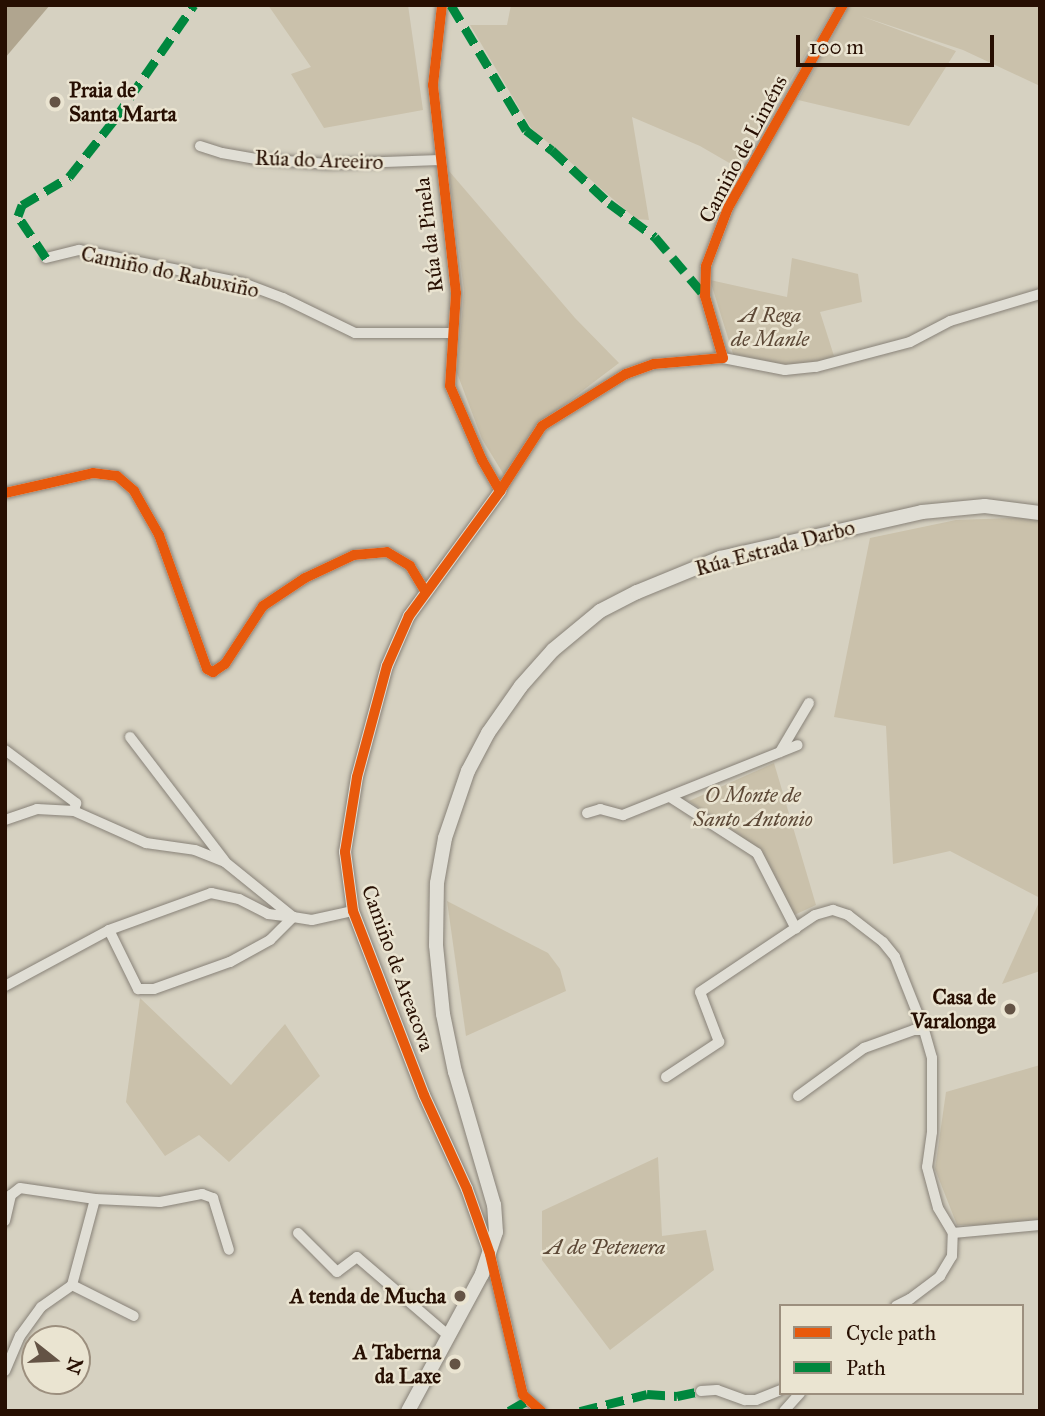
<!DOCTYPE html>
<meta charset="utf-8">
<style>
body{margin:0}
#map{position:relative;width:1045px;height:1416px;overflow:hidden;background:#d6d1c1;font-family:"IM FELL Great Primer",serif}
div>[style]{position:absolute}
.green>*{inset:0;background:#cac1ab}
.water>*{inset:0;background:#b0a58f}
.roads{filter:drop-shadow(0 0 2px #888278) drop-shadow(0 0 2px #888278)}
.minor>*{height:10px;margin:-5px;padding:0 5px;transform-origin:5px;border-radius:5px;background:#e0ded5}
.tertiary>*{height:12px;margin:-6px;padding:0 6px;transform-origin:6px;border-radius:6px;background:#e0ded5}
.secondary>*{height:14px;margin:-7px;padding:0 7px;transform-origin:7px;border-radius:7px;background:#e0ded5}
.quiet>*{height:9px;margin-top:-4.5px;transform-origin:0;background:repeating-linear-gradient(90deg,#00873e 0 18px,transparent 0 27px)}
.cycleway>*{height:10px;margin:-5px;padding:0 5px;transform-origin:5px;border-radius:5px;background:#e8590c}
.dots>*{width:19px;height:19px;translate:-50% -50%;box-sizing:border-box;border:4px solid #eae4d1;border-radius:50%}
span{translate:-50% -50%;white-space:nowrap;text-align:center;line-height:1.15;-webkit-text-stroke:5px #eae4d1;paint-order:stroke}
.poi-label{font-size:21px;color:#270f02;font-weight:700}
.left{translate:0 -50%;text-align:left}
.right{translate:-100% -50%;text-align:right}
.street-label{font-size:21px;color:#270f02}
.park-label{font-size:21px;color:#5d4937;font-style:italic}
.frame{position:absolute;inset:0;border:7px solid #270f02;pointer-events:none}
.legend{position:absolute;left:779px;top:1304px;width:245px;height:91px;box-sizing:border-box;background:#eae4d1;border:2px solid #9c8f7e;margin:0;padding:9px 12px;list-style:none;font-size:21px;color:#270f02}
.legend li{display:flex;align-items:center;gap:14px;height:35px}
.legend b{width:35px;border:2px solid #9c8f7e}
.north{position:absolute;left:21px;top:1325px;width:70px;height:70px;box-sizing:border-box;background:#eae4d1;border:2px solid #9c8f7e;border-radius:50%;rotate:108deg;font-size:19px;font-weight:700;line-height:28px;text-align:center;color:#270f02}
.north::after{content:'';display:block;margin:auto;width:24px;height:32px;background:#645345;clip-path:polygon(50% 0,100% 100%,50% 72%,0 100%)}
.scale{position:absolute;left:796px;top:35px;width:198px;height:32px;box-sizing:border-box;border:4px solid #270f02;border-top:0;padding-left:9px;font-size:21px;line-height:24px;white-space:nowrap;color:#270f02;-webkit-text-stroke:5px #eae4d1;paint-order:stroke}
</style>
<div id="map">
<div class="green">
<i style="clip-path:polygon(268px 5px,408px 5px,423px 110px,324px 128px,291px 74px,311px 67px)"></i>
<i style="clip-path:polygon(511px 5px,1040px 5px,1040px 86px,963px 50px,861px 16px,956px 51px,909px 126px,798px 100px,846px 12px,834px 7px,738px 168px,700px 146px,632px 117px,649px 220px,636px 219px,531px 128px,470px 25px,507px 25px)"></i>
<i style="clip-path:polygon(449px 171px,575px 318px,619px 363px,536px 426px,504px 475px,482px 439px,457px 373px,464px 291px)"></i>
<i style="clip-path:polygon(792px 258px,858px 274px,862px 302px,820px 312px,834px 356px,818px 362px,787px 365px,733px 354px,710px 280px,787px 297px)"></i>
<i style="clip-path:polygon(1040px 517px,1040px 898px,950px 851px,893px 864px,886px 726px,834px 717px,870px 538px,956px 520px)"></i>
<i style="clip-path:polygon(774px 763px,816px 905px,792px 916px,761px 851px,689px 801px)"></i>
<i style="clip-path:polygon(1040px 900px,1040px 971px,1002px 984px)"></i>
<i style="clip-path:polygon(447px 901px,548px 953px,560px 969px,566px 991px,466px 1036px)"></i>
<i style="clip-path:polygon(140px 998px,231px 1085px,285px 1024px,320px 1076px,229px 1162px,199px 1135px,165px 1156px,126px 1102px)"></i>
<i style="clip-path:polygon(1040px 1065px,1040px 1226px,957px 1225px,935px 1169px,946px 1092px)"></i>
<i style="clip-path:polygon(658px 1157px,662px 1236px,706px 1230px,714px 1270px,610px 1350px,542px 1260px,542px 1211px)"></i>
</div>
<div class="water">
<i style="clip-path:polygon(5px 5px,50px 5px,5px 58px)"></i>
</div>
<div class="roads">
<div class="minor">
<i style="left:442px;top:5px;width:81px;rotate:96.4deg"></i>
<i style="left:433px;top:85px;width:209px;rotate:83.7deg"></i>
<i style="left:456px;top:293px;width:93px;rotate:93.7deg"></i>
<i style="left:450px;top:386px;width:81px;rotate:66.6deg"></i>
<i style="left:482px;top:460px;width:36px;rotate:60deg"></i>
<i style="left:500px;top:491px;width:77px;rotate:-57.1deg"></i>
<i style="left:542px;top:426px;width:99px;rotate:-31.8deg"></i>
<i style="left:626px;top:374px;width:30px;rotate:-20deg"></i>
<i style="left:654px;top:364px;width:69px;rotate:-5deg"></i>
<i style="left:723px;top:358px;width:63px;rotate:11deg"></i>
<i style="left:785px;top:370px;width:31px;rotate:-6deg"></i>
<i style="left:816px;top:367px;width:97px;rotate:-14.9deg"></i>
<i style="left:910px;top:342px;width:45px;rotate:-27.7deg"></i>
<i style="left:950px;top:321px;width:94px;rotate:-16.7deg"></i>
<i style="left:200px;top:146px;width:23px;rotate:18deg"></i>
<i style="left:222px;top:153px;width:36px;rotate:10deg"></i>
<i style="left:257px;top:159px;width:72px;rotate:4deg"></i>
<i style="left:329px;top:164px;width:111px;rotate:-2.1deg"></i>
<i style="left:46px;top:258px;width:34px;rotate:-14deg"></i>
<i style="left:79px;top:250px;width:167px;rotate:11.4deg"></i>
<i style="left:243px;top:283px;width:43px;rotate:20.6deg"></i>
<i style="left:283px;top:298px;width:80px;rotate:25.9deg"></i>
<i style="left:355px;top:333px;width:98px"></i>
<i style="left:723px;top:358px;width:65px;rotate:-106.2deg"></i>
<i style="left:705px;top:296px;width:30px;rotate:-88deg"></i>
<i style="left:706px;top:266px;width:62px;rotate:-69.2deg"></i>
<i style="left:728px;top:208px;width:233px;rotate:-60.5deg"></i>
<i style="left:5px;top:493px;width:90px;rotate:-12.8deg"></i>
<i style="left:93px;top:473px;width:24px;rotate:7deg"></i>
<i style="left:117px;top:476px;width:23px;rotate:41deg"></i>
<i style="left:134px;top:491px;width:51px;rotate:60.4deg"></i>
<i style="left:159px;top:535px;width:142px;rotate:70.3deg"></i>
<i style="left:207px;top:669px;width:7px;rotate:27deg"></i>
<i style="left:213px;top:672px;width:14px;rotate:-34deg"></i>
<i style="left:225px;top:664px;width:69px;rotate:-56.8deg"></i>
<i style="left:263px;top:606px;width:50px;rotate:-33.7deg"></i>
<i style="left:305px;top:578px;width:54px;rotate:-25.1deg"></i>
<i style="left:354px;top:555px;width:33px;rotate:-5deg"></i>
<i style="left:387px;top:552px;width:27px;rotate:31deg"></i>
<i style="left:410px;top:566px;width:29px;rotate:59deg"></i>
<i style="left:130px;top:737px;width:155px;rotate:52.6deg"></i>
<i style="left:5px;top:750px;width:89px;rotate:36.7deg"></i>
<i style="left:76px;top:803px;width:8px;rotate:104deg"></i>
<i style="left:780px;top:752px;width:57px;rotate:-59.4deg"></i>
<i style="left:670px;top:797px;width:103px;rotate:32.8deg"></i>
<i style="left:757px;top:853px;width:85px;rotate:62.8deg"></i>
<i style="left:587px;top:813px;width:14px;rotate:-17deg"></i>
<i style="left:600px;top:809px;width:24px;rotate:15deg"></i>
<i style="left:623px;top:815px;width:188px;rotate:-21.8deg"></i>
<i style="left:5px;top:820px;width:34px;rotate:-19deg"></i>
<i style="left:37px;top:809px;width:37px;rotate:3deg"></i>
<i style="left:74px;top:811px;width:79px;rotate:24deg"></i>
<i style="left:146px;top:843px;width:49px;rotate:8.1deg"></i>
<i style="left:195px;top:850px;width:32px;rotate:22deg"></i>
<i style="left:225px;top:862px;width:87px;rotate:39deg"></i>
<i style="left:293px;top:917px;width:19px;rotate:9deg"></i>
<i style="left:312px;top:920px;width:42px;rotate:-12.4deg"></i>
<i style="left:109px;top:930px;width:66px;rotate:63.8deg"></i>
<i style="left:138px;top:989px;width:16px"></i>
<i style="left:154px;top:989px;width:81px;rotate:-19.6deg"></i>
<i style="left:230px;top:962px;width:46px;rotate:-28.8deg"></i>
<i style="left:270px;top:940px;width:33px;rotate:-45deg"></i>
<i style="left:5px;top:986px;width:118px;rotate:-28.3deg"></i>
<i style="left:109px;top:930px;width:109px;rotate:-19.9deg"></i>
<i style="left:211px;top:893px;width:29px;rotate:12deg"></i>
<i style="left:239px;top:899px;width:33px;rotate:27deg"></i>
<i style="left:268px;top:914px;width:25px;rotate:7deg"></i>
<i style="left:666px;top:1077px;width:64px;rotate:-33.4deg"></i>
<i style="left:719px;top:1042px;width:53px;rotate:-110.8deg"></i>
<i style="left:700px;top:992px;width:138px;rotate:-33.8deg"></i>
<i style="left:815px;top:915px;width:19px;rotate:-16deg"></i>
<i style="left:833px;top:910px;width:16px;rotate:18deg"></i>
<i style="left:848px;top:915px;width:44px;rotate:37.6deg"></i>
<i style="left:883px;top:942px;width:19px;rotate:51deg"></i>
<i style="left:895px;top:957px;width:79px;rotate:68.3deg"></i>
<i style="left:924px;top:1030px;width:29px;rotate:74deg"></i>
<i style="left:932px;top:1058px;width:74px;rotate:90deg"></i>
<i style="left:932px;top:1132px;width:35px;rotate:98deg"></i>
<i style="left:927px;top:1167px;width:42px;rotate:75deg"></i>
<i style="left:938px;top:1208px;width:29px;rotate:59deg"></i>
<i style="left:798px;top:1096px;width:82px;rotate:-36deg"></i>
<i style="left:864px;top:1048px;width:53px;rotate:-19.8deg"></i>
<i style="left:914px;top:1030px;width:10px"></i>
<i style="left:5px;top:1221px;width:27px;rotate:-77deg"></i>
<i style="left:11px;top:1195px;width:11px;rotate:-38deg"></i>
<i style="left:20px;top:1188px;width:76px;rotate:8.3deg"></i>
<i style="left:298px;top:1233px;width:55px;rotate:45deg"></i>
<i style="left:337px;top:1272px;width:25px;rotate:-37deg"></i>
<i style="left:357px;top:1257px;width:121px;rotate:40.7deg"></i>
<i style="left:953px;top:1233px;width:87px;rotate:-5.3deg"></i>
<i style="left:490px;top:1254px;width:145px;rotate:76.8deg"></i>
<i style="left:523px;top:1395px;width:24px;rotate:42deg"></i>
<i style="left:72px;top:1285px;width:69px;rotate:26.6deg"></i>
<i style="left:896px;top:1306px;width:16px;rotate:-27deg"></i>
<i style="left:910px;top:1299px;width:38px;rotate:-37deg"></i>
<i style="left:940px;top:1276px;width:23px;rotate:-59deg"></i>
<i style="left:952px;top:1256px;width:23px;rotate:-88deg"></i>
<i style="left:5px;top:1371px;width:38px;rotate:-67deg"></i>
<i style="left:20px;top:1336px;width:36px;rotate:-54deg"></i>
<i style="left:41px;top:1307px;width:38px;rotate:-35deg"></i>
<i style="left:72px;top:1285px;width:89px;rotate:-75deg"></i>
<i style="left:95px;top:1199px;width:65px;rotate:2.6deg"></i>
<i style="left:160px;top:1202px;width:43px;rotate:-10.8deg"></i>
<i style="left:202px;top:1194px;width:12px;rotate:20deg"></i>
<i style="left:213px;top:1198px;width:54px;rotate:72.9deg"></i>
<i style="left:701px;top:1391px;width:16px;rotate:-4deg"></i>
<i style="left:717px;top:1390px;width:30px;rotate:20deg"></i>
<i style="left:745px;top:1400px;width:11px"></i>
<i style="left:756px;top:1400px;width:27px;rotate:-22deg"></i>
<i style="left:784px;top:1411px;width:24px;rotate:-48deg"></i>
</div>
<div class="tertiary">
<i style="left:490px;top:1254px;width:69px;rotate:-109.5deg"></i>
<i style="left:467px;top:1189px;width:103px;rotate:-114.6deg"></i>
<i style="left:424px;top:1095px;width:197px;rotate:-111.1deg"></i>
<i style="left:353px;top:911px;width:60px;rotate:-97.7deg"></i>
<i style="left:345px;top:852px;width:76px;rotate:-80.9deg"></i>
<i style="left:357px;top:777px;width:115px;rotate:-74.9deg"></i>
<i style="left:387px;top:666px;width:55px;rotate:-66.3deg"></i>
<i style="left:409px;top:616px;width:155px;rotate:-53.9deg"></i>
</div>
<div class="secondary">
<i style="left:408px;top:1411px;width:156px;rotate:-61.6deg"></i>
<i style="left:482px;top:1274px;width:44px;rotate:-71.6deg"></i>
<i style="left:496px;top:1232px;width:27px;rotate:-94deg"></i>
<i style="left:494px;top:1205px;width:139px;rotate:-106.3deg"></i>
<i style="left:455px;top:1072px;width:59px;rotate:-101.7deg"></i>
<i style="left:443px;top:1014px;width:69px;rotate:-95.8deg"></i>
<i style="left:436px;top:945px;width:62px;rotate:-89.1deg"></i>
<i style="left:437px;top:883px;width:46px;rotate:-79.9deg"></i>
<i style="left:445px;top:838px;width:71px;rotate:-71.1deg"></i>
<i style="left:468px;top:771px;width:43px;rotate:-62.2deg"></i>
<i style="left:488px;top:733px;width:57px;rotate:-54.9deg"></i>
<i style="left:521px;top:686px;width:48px;rotate:-48.4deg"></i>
<i style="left:553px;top:650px;width:61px;rotate:-39.7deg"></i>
<i style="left:600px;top:611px;width:42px;rotate:-27.2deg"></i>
<i style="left:637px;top:592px;width:90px;rotate:-22.3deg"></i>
<i style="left:720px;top:558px;width:207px;rotate:-12.8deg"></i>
<i style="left:922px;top:512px;width:63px;rotate:-5.4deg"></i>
<i style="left:985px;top:506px;width:55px;rotate:7.3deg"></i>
</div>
</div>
<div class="quiet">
<i style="left:451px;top:5px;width:146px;rotate:59deg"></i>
<i style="left:526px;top:130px;width:33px;rotate:38deg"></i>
<i style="left:552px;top:150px;width:78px;rotate:42.9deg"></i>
<i style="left:609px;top:203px;width:57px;rotate:36.5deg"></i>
<i style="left:655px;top:237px;width:77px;rotate:49.7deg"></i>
<i style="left:46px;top:258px;width:50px;rotate:-123.7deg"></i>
<i style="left:18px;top:216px;width:12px;rotate:-70deg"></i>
<i style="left:22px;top:205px;width:55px;rotate:-30.8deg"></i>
<i style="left:69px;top:177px;width:73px;rotate:-51.7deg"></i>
<i style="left:114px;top:120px;width:140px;rotate:-55.2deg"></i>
<i style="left:509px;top:1411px;width:22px;rotate:-30deg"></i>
<i style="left:580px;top:1411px;width:69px;rotate:-14.2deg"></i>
<i style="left:647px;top:1394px;width:30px;rotate:4deg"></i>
<i style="left:677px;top:1396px;width:25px;rotate:-12deg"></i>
</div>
<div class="cycleway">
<i style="left:442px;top:5px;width:81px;rotate:96.4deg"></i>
<i style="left:433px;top:85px;width:209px;rotate:83.7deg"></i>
<i style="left:456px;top:293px;width:93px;rotate:93.7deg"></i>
<i style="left:450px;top:386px;width:81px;rotate:66.6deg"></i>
<i style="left:482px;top:460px;width:36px;rotate:60deg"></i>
<i style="left:5px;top:493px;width:90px;rotate:-12.8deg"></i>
<i style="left:93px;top:473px;width:24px;rotate:7deg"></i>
<i style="left:117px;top:476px;width:23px;rotate:41deg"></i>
<i style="left:134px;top:491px;width:51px;rotate:60.4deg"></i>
<i style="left:159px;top:535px;width:142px;rotate:70.3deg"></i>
<i style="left:207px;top:669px;width:7px;rotate:27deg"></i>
<i style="left:213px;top:672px;width:14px;rotate:-34deg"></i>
<i style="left:225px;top:664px;width:69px;rotate:-56.8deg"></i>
<i style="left:263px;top:606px;width:50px;rotate:-33.7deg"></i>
<i style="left:305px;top:578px;width:54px;rotate:-25.1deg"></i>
<i style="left:354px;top:555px;width:33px;rotate:-5deg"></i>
<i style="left:387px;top:552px;width:27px;rotate:31deg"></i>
<i style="left:410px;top:566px;width:29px;rotate:59deg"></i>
<i style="left:541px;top:1411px;width:24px;rotate:-138deg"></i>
<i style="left:523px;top:1395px;width:145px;rotate:-103.2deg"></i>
<i style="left:490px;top:1254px;width:69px;rotate:-109.5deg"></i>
<i style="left:467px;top:1189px;width:103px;rotate:-114.6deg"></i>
<i style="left:424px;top:1095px;width:197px;rotate:-111.1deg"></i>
<i style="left:353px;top:911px;width:60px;rotate:-97.7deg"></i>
<i style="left:345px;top:852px;width:76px;rotate:-80.9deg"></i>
<i style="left:357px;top:777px;width:115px;rotate:-74.9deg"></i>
<i style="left:387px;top:666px;width:55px;rotate:-66.3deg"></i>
<i style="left:409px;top:616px;width:155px;rotate:-53.9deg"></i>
<i style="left:500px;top:491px;width:77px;rotate:-57.1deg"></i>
<i style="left:542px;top:426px;width:99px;rotate:-31.8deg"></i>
<i style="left:626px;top:374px;width:30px;rotate:-20deg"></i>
<i style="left:654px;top:364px;width:69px;rotate:-5deg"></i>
<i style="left:723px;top:358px;width:65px;rotate:-106.2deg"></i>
<i style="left:705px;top:296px;width:30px;rotate:-88deg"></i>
<i style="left:706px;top:266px;width:62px;rotate:-69.2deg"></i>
<i style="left:728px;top:208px;width:233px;rotate:-60.5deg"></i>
</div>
<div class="dots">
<i style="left:55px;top:102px;background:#645345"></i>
<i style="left:1010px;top:1009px;background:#645345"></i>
<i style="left:460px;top:1296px;background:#645345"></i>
<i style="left:455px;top:1364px;background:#645345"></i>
</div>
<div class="poi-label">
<span class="left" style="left:69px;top:102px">Praia de<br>Santa Marta</span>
<span class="right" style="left:996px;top:1009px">Casa de<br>Varalonga</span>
<span class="right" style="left:446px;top:1296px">A tenda de Mucha</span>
<span class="right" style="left:441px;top:1364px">A Taberna<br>da Laxe</span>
</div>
<div class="street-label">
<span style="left:743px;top:149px;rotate:-62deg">Camiño de Liméns</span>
<span style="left:319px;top:160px;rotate:2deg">Rúa do Areeiro</span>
<span style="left:429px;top:235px;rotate:-97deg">Rúa da Pinela</span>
<span style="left:170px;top:272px;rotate:12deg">Camiño do Rabuxiño</span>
<span style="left:775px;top:548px;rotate:-15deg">Rúa Estrada Darbo</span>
<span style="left:398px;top:968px;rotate:70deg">Camiño de Areacova</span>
</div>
<div class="park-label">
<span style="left:770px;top:327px">A Rega<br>de Manle</span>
<span style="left:753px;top:807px">O Monte de<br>Santo Antonio</span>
<span style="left:605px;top:1247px">A de Petenera</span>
</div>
<div class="frame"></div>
<ul class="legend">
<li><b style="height:9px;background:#e8590c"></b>Cycle path</li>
<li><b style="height:9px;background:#00873e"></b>Path</li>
</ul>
<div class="north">N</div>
<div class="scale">100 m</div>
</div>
